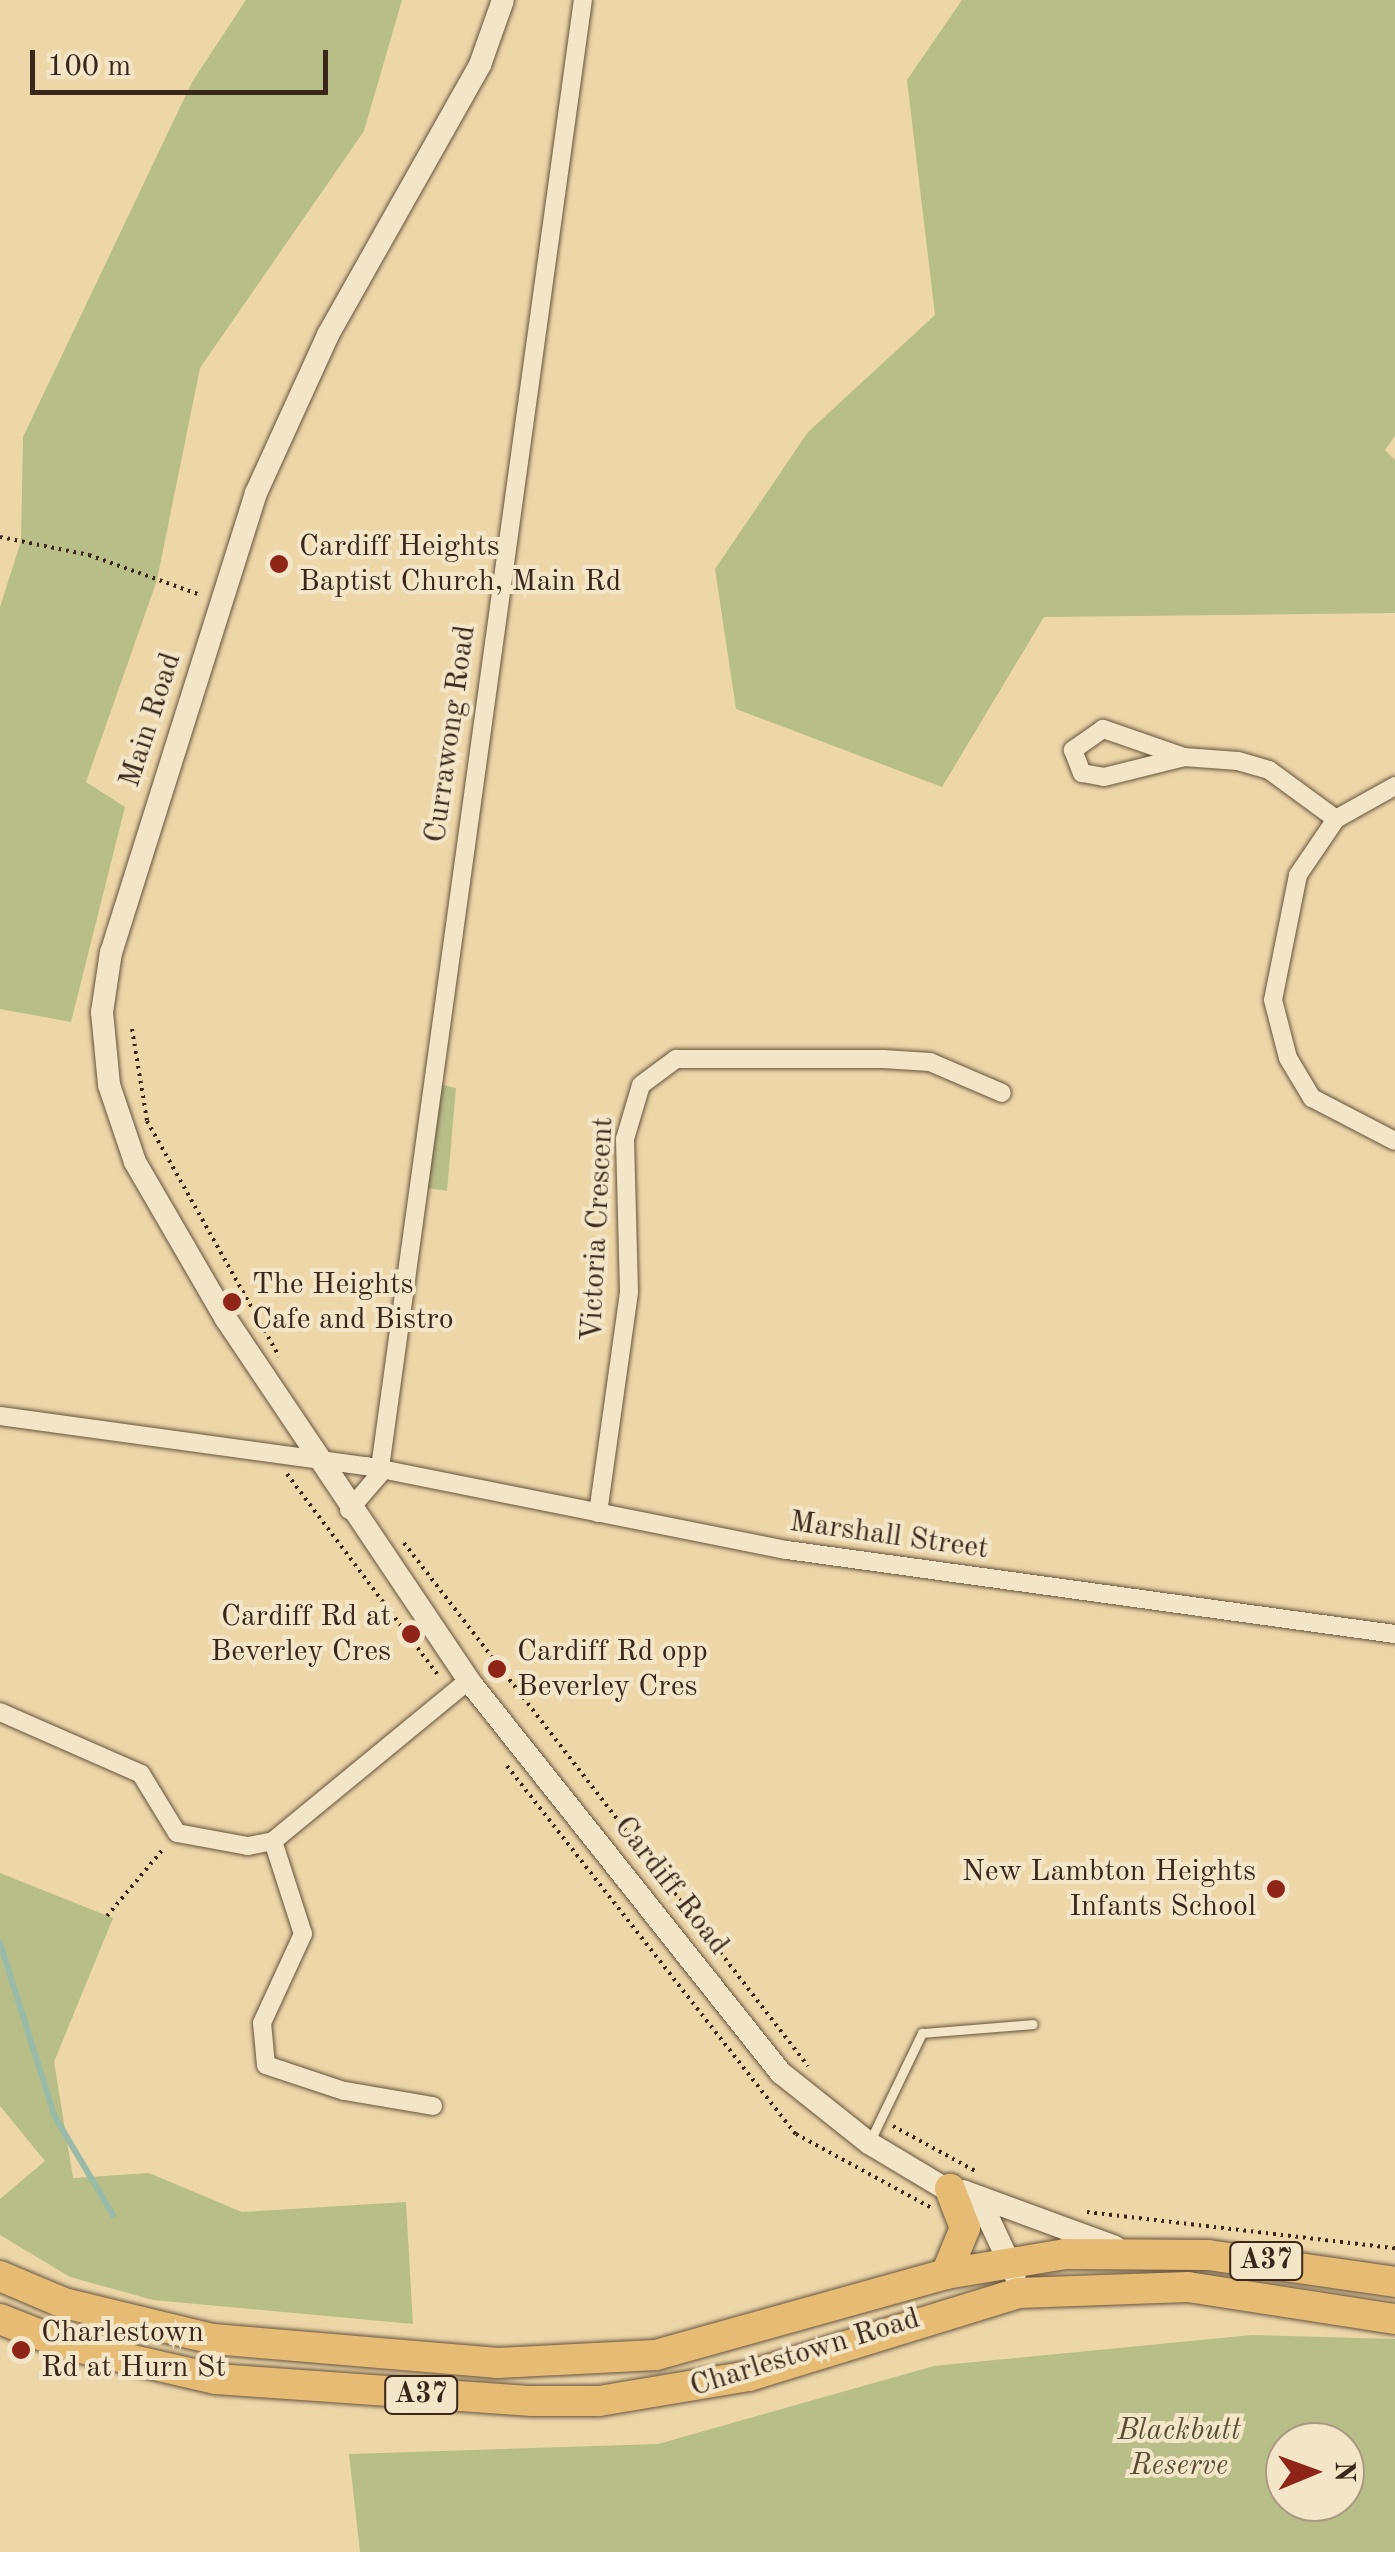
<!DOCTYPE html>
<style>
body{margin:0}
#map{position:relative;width:1395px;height:2552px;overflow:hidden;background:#edd7a9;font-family:"Old Standard TT",serif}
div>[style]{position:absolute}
.green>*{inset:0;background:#b8be88}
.stream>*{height:6px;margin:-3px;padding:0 3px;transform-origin:3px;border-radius:3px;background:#99baa7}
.path>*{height:4px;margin-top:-2px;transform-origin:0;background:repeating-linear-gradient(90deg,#3a271a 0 2.5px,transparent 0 7.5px)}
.roads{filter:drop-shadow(0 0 2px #67533e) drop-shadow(0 0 2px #67533e)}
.lane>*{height:9px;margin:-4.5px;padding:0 4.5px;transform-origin:4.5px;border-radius:4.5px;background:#f3e5c7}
.street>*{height:18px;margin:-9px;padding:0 9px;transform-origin:9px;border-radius:9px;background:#f3e5c7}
.secondary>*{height:22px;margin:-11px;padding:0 11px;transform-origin:11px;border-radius:11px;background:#f3e5c7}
.highway>*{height:30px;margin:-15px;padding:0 15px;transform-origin:15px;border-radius:15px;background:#e6bc74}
.dots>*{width:28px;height:28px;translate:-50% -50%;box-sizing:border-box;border:5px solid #f3e5c7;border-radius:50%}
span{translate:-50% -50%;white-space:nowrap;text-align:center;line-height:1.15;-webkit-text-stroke:8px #f3e5c7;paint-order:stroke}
.shield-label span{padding:2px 8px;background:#f3e5c7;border:2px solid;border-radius:8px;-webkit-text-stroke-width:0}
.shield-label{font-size:28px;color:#3a271a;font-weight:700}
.poi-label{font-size:30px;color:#3a271a}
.left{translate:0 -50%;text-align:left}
.right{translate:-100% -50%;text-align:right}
.street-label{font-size:30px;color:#3a271a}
.park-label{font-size:30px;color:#5a4d36;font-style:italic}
.north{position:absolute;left:1265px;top:2422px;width:100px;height:100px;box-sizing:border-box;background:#f3e5c7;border:2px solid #a99982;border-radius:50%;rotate:89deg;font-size:28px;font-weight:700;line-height:40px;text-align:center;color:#3a271a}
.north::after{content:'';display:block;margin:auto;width:35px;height:45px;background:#8f2418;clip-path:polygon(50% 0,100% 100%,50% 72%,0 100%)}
.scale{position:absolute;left:30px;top:50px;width:298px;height:45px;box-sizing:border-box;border:5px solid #3a271a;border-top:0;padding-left:12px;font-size:30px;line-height:35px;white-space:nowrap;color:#3a271a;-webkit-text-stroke:8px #f3e5c7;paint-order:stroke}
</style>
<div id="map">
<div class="green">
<i style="clip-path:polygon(246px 0,402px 0,364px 131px,200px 368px,157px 580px,86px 782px,125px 807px,71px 1022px,0 1009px,0 607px,21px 541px,23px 437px,192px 82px)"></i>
<i style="clip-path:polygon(962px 0,1395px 0,1395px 436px,1385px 450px,1395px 460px,1395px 613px,1044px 617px,942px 787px,736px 709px,715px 569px,808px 432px,935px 315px,907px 80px)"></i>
<i style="clip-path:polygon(434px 1083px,456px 1088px,447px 1191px,421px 1187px)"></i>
<i style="clip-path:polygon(0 1873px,113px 1918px,54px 2062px,73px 2178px,149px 2173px,242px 2212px,406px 2202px,413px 2324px,153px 2300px,70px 2277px,0 2235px,0 2199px,45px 2161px,0 2106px)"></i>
<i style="clip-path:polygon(evenodd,1252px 2335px,1395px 2339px,1395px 2552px,360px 2552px,349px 2454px,658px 2444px,934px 2366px,1252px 2335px,1285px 2442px,1345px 2442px,1345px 2502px,1285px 2502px,1285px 2442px)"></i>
</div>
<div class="stream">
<i style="left:0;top:1943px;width:182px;rotate:72.5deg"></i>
<i style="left:55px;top:2117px;width:114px;rotate:59.4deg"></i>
</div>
<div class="path">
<i style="left:0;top:537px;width:91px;rotate:11.4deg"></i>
<i style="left:89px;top:555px;width:119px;rotate:19.7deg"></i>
<i style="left:132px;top:1029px;width:93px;rotate:80.7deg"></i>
<i style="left:147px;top:1121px;width:270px;rotate:60.7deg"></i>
<i style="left:287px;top:1474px;width:250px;rotate:53.1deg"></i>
<i style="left:404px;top:1543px;width:661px;rotate:52.32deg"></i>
<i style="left:507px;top:1766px;width:468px;rotate:51.9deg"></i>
<i style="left:796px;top:2134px;width:153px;rotate:28.6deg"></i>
<i style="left:107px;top:1916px;width:89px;rotate:-50deg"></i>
<i style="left:893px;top:2126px;width:96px;rotate:28.7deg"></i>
<i style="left:1087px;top:2212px;width:310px;rotate:6.7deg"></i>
</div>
<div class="roads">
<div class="lane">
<i style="left:870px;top:2141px;width:120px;rotate:-64.3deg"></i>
<i style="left:922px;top:2033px;width:111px;rotate:-4.6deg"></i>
</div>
<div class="street">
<i style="left:1184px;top:757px;width:86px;rotate:-160.9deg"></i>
<i style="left:1103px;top:729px;width:37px;rotate:145deg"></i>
<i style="left:1073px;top:750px;width:25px;rotate:69deg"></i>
<i style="left:1082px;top:773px;width:22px;rotate:10deg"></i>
<i style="left:1104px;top:777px;width:82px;rotate:-14deg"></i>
<i style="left:1184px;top:757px;width:54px;rotate:4.2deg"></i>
<i style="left:1238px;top:761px;width:32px;rotate:16deg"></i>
<i style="left:1269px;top:770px;width:83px;rotate:36.2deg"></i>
<i style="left:1395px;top:786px;width:68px;rotate:150.8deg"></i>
<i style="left:1336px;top:819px;width:68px;rotate:124.2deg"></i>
<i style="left:1298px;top:875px;width:127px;rotate:101.3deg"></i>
<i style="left:1273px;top:1000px;width:60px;rotate:75.5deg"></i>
<i style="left:1288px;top:1058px;width:47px;rotate:59deg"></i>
<i style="left:1312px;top:1098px;width:93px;rotate:27.4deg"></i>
<i style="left:0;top:1416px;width:369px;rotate:7.8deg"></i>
<i style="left:366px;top:1466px;width:429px;rotate:11.3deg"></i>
<i style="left:787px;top:1550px;width:614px;rotate:7.87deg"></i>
<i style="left:349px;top:1510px;width:46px;rotate:-49.4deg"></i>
<i style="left:379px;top:1475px;width:1489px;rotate:-82.13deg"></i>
<i style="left:598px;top:1513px;width:223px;rotate:-82deg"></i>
<i style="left:629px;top:1292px;width:153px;rotate:-91.5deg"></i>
<i style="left:625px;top:1139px;width:56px;rotate:-73.5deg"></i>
<i style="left:641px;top:1085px;width:44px;rotate:-36.6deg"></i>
<i style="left:676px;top:1059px;width:207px"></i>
<i style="left:883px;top:1059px;width:47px;rotate:3.7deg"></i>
<i style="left:930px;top:1062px;width:78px;rotate:23.3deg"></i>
<i style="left:0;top:1712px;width:154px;rotate:23.7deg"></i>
<i style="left:141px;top:1774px;width:69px;rotate:58.6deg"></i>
<i style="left:177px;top:1833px;width:72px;rotate:10.4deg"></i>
<i style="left:248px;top:1846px;width:25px;rotate:-11deg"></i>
<i style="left:433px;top:2106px;width:90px;rotate:-170.4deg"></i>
<i style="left:344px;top:2091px;width:82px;rotate:-161.6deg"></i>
<i style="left:266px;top:2065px;width:42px;rotate:-95.4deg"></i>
<i style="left:262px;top:2023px;width:98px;rotate:-65.3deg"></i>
<i style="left:303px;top:1934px;width:98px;rotate:-107.9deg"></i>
<i style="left:273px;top:1841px;width:254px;rotate:-39.4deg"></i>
</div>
<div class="secondary">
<i style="left:503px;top:0;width:69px;rotate:109.5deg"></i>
<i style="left:480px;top:65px;width:310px;rotate:119.4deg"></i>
<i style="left:328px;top:335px;width:174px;rotate:114.5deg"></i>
<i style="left:256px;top:493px;width:481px;rotate:107.5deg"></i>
<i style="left:111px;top:952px;width:61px;rotate:98.5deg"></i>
<i style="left:102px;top:1012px;width:73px;rotate:84.5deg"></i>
<i style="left:109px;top:1085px;width:81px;rotate:71.3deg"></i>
<i style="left:135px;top:1162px;width:181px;rotate:59.9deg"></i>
<i style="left:226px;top:1319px;width:442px;rotate:56.1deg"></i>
<i style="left:473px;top:1686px;width:495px;rotate:51.5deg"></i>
<i style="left:781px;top:2073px;width:112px;rotate:38.5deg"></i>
<i style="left:869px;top:2143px;width:136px;rotate:30.9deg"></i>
<i style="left:986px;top:2213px;width:68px;rotate:64.9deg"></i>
<i style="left:963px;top:2191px;width:162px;rotate:20.2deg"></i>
</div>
<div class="highway">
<i style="left:946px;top:2274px;width:50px;rotate:-67.6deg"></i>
<i style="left:965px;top:2228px;width:42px;rotate:-111deg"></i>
<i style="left:0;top:2276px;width:69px;rotate:22.9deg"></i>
<i style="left:64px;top:2303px;width:153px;rotate:13.6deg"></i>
<i style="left:213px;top:2339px;width:286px;rotate:4.8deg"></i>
<i style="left:498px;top:2363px;width:158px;rotate:-2.9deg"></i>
<i style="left:656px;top:2355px;width:301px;rotate:-15.6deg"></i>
<i style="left:946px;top:2274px;width:121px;rotate:-9.5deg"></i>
<i style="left:1065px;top:2254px;width:143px;rotate:0.4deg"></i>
<i style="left:1208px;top:2255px;width:189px;rotate:8.2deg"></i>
<i style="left:0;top:2319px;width:68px;rotate:21.6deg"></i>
<i style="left:63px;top:2344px;width:157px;rotate:12.9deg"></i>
<i style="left:216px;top:2379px;width:317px;rotate:4deg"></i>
<i style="left:532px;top:2401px;width:67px"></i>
<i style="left:599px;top:2401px;width:152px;rotate:-9.5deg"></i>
<i style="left:749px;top:2376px;width:282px;rotate:-17.1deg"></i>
<i style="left:1018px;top:2293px;width:170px;rotate:-2deg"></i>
<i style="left:1188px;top:2287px;width:209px;rotate:8.8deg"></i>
</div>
</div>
<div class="dots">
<i style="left:279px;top:564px;background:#8f2418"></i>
<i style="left:232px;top:1302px;background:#8f2418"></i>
<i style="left:411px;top:1634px;background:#8f2418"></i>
<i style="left:497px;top:1669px;background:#8f2418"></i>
<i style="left:1276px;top:1889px;background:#8f2418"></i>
<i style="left:21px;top:2350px;background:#8f2418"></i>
</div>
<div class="shield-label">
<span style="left:1266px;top:2261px">A37</span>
<span style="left:421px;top:2395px">A37</span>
</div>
<div class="poi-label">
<span class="left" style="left:299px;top:564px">Cardiff Heights<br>Baptist Church, Main Rd</span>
<span class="left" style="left:252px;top:1302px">The Heights<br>Cafe and Bistro</span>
<span class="right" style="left:391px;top:1634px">Cardiff Rd at<br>Beverley Cres</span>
<span class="left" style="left:517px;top:1669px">Cardiff Rd opp<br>Beverley Cres</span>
<span class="right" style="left:1256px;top:1889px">New Lambton Heights<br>Infants School</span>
<span class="left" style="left:41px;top:2350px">Charlestown<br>Rd at Hurn St</span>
</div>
<div class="street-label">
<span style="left:151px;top:720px;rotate:-72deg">Main Road</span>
<span style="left:451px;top:734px;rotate:-82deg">Currawong Road</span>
<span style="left:598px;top:1229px;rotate:-87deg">Victoria Crescent</span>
<span style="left:889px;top:1536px;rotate:8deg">Marshall Street</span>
<span style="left:671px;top:1886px;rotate:52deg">Cardiff Road</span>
<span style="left:805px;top:2353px;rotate:-17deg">Charlestown Road</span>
</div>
<div class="park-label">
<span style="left:1179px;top:2448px">Blackbutt<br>Reserve</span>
</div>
<div class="north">N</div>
<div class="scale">100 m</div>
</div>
